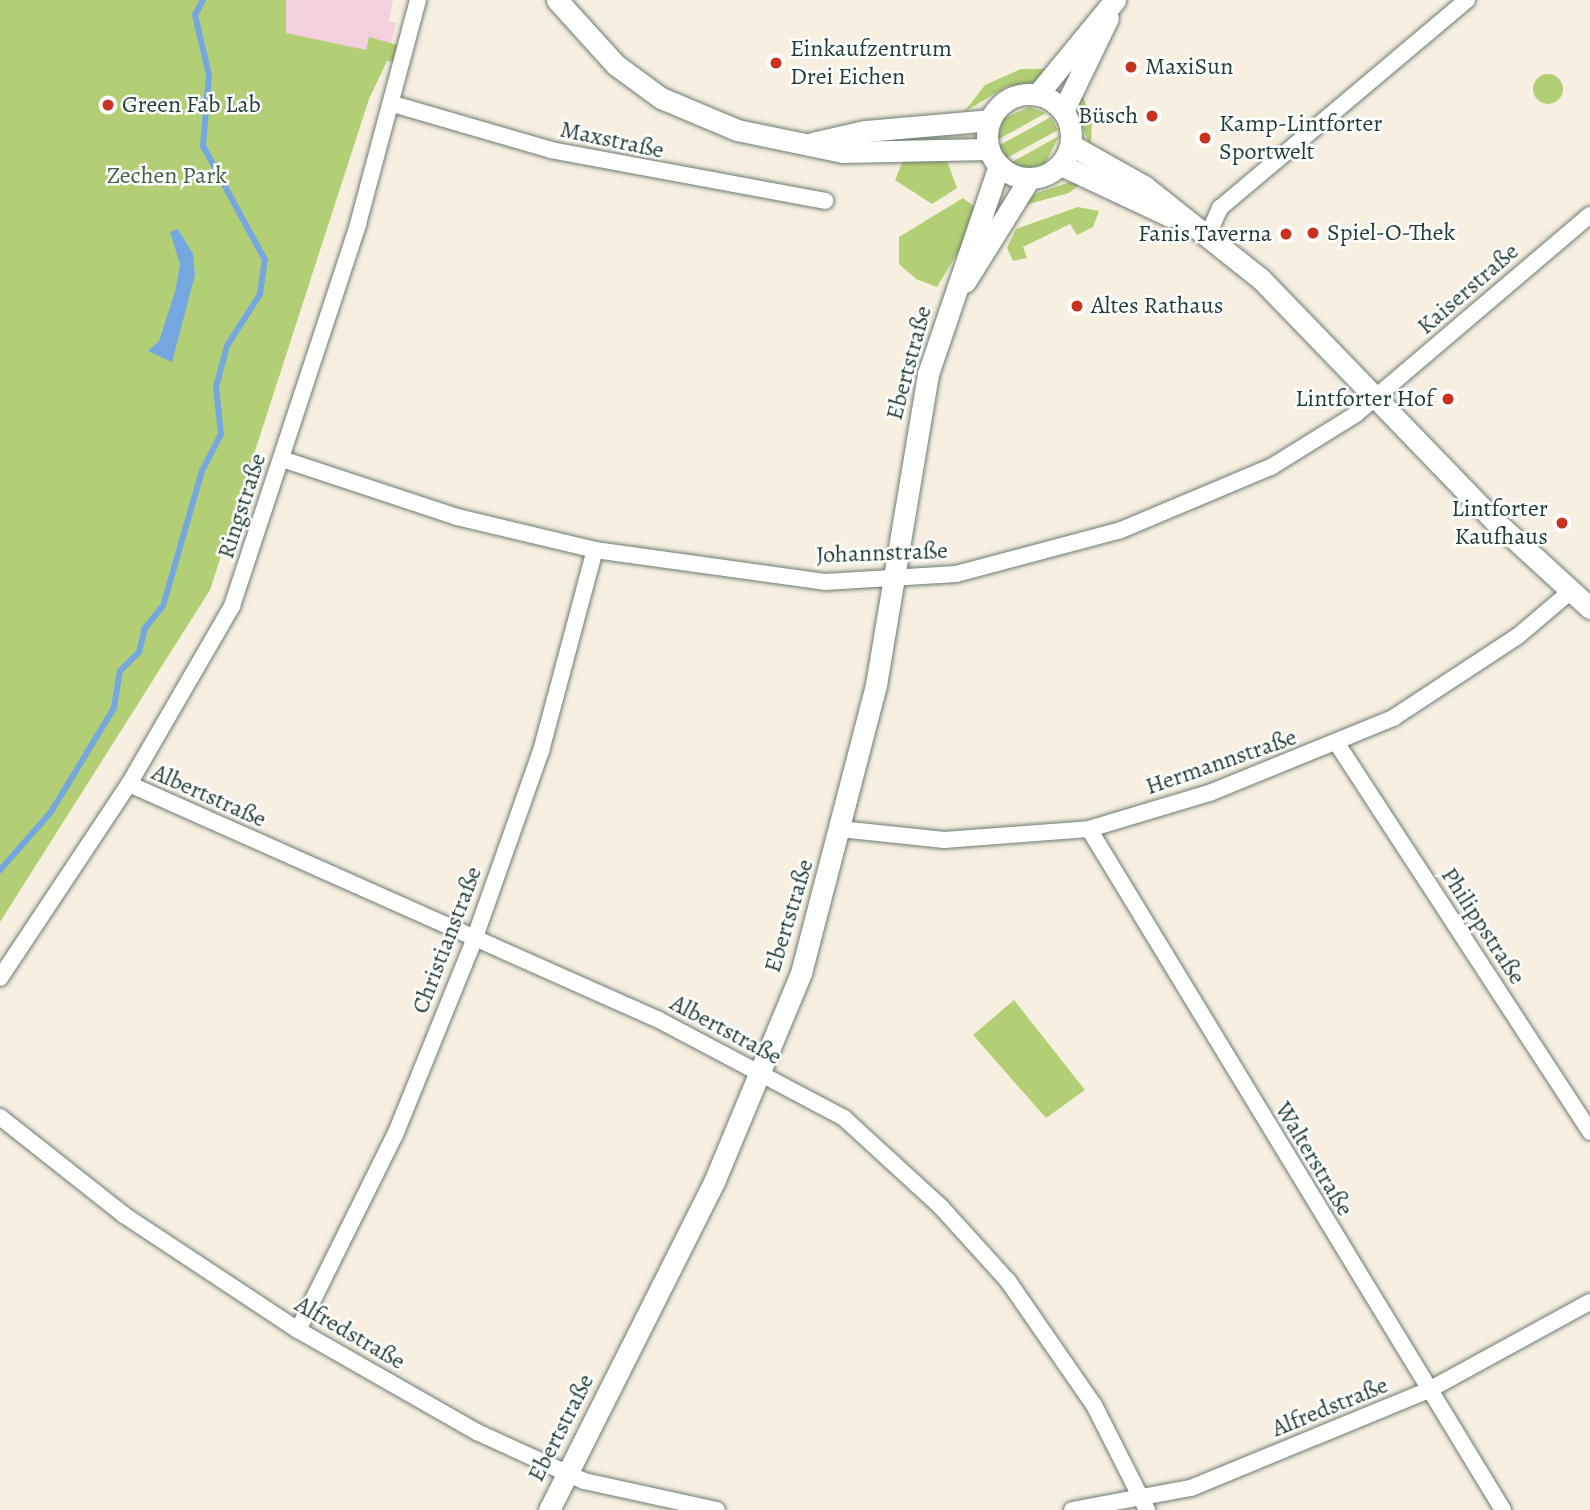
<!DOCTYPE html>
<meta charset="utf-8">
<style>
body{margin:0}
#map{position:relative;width:1590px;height:1510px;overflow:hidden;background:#f7f0e1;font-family:Alegreya,serif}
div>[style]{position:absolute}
.built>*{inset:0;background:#f4cfdc}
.green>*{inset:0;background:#b3cf75}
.round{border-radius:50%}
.water>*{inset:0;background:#74a7e0}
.stream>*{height:6px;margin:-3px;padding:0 3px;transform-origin:3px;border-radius:3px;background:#74a7e0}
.roads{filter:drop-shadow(0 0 2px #6b7c71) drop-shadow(0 0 2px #6b7c71)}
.minor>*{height:16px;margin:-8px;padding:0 8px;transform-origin:8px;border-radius:8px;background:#fff}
.tertiary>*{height:21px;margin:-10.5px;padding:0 10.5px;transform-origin:10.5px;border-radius:10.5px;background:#fff}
.tertiary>.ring{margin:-10.5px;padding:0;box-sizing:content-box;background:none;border:21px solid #fff;border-radius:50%}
.dots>*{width:19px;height:19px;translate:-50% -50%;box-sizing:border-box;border:4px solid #fff;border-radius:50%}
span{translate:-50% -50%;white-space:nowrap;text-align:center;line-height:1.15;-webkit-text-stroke:5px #fff;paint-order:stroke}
.poi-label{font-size:24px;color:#1f3d34}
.left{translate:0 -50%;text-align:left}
.right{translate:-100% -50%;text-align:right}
.street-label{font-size:24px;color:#1f3d34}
.park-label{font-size:24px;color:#446244}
</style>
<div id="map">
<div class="built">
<i style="clip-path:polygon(256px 0,393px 0,389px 21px,396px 23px,387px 61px,254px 32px)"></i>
</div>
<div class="green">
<i style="clip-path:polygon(0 0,286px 0,286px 33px,366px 50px,369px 37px,401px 46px,397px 63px,387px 61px,369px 99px,210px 590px,0 922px)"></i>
<i style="clip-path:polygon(1021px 69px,1050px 69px,1037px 82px,1006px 87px,964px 112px,985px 85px)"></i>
<i class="round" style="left:1533px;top:74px;width:30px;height:30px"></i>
<i style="clip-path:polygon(1080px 91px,1092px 117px,1091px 149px,1077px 112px)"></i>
<i style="clip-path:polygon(1029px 107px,1046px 113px,997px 140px,1003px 119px)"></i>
<i style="clip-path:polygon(1051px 117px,1058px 130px,1005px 159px,998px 146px)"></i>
<i style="clip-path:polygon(1059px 136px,1045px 164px,1026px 169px,1010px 163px)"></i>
<i style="clip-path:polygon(904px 158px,946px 158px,957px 188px,932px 204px,895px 180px)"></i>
<i style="clip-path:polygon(1073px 181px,1079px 185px,1069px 193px,1025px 205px,1031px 195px)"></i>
<i style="clip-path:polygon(963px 198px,980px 211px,963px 244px,937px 287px,916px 279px,899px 264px,899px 237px)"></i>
<i style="clip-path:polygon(1078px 207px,1099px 211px,1093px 227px,1077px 235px,1070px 224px,1023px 247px,1027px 258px,1013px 261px,1007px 248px,1016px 229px)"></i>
<i style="clip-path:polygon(1014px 1000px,1085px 1090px,1046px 1118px,973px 1035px)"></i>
</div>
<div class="water">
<i style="clip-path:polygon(178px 229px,193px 254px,195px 275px,172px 362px,148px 351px,159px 341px,175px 292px,180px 264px,170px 232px)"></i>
</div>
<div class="stream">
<i style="left:0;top:870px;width:77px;rotate:-48.7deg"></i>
<i style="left:51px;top:812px;width:122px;rotate:-58.8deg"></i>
<i style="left:114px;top:708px;width:37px;rotate:-81deg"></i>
<i style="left:120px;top:671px;width:27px;rotate:-45deg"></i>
<i style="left:139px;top:652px;width:25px;rotate:-76deg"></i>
<i style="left:145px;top:628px;width:28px;rotate:-51deg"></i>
<i style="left:163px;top:606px;width:141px;rotate:-73.9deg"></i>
<i style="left:202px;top:471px;width:42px;rotate:-62.8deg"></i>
<i style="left:221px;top:434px;width:47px;rotate:-96.1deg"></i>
<i style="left:216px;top:387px;width:42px;rotate:-75deg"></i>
<i style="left:227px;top:346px;width:62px;rotate:-57.6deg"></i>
<i style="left:260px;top:294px;width:34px;rotate:-82deg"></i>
<i style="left:265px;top:260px;width:130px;rotate:-118.5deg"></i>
<i style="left:203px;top:146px;width:71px;rotate:-85.2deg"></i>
<i style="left:209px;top:75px;width:62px;rotate:-103.1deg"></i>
<i style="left:195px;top:15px;width:17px;rotate:-62deg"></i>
</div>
<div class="roads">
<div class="minor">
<i style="left:393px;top:104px;width:165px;rotate:16.2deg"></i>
<i style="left:551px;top:150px;width:279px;rotate:10.5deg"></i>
<i style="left:1208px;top:235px;width:30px;rotate:-66deg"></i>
<i style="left:1220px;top:208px;width:323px;rotate:-40.1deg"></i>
<i style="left:282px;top:459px;width:184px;rotate:18.3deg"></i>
<i style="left:457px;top:517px;width:142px;rotate:13.4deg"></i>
<i style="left:595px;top:550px;width:232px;rotate:7.9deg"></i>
<i style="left:825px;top:582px;width:131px;rotate:-3.5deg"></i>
<i style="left:956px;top:574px;width:171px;rotate:-14.9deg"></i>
<i style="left:1121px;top:530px;width:163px;rotate:-22.8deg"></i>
<i style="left:1271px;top:467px;width:100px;rotate:-31.9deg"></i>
<i style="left:1356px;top:414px;width:307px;rotate:-40.4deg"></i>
<i style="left:1338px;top:745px;width:462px;rotate:56.9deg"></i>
<i style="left:129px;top:784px;width:580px;rotate:24deg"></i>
<i style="left:659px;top:1020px;width:209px;rotate:27.9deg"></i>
<i style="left:844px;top:1118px;width:132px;rotate:42.5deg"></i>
<i style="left:941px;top:1207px;width:100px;rotate:47.8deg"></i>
<i style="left:1008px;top:1281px;width:151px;rotate:55.3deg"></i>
<i style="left:1094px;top:1405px;width:118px;rotate:63.2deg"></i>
<i style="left:840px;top:829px;width:105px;rotate:6deg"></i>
<i style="left:944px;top:840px;width:145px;rotate:-4.3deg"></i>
<i style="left:1089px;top:829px;width:128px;rotate:-16.7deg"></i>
<i style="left:1212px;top:792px;width:196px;rotate:-22.2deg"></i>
<i style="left:1393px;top:718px;width:149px;rotate:-33.3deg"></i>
<i style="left:1518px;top:636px;width:70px;rotate:-40.3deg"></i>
<i style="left:1089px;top:829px;width:797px;rotate:58.7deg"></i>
<i style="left:0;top:978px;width:233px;rotate:-56.4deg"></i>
<i style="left:129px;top:784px;width:206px;rotate:-59.9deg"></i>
<i style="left:232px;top:606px;width:402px;rotate:-71.7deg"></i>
<i style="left:358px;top:224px;width:232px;rotate:-75deg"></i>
<i style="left:0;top:1117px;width:158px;rotate:38.3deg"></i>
<i style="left:124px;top:1215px;width:209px;rotate:33.5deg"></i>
<i style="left:298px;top:1330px;width:206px;rotate:29.7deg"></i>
<i style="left:477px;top:1432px;width:118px;rotate:24.6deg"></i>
<i style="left:584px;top:1481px;width:136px;rotate:12.3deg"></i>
<i style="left:298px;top:1330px;width:218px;rotate:-63.6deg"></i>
<i style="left:395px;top:1135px;width:210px;rotate:-67.9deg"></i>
<i style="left:474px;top:940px;width:201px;rotate:-70.5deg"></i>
<i style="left:541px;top:751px;width:208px;rotate:-75deg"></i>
<i style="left:1072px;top:1510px;width:121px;rotate:-10.5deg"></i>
<i style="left:1191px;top:1488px;width:257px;rotate:-22.4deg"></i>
<i style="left:1429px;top:1390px;width:183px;rotate:-28.7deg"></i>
</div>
<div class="tertiary">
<i style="left:557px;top:0;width:88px;rotate:47.8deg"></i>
<i style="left:616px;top:65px;width:56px;rotate:36.3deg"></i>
<i style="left:661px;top:98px;width:82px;rotate:22.8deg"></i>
<i style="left:737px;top:130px;width:108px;rotate:11.7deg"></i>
<i style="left:843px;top:152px;width:146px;rotate:-1.2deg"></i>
<i class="ring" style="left:987px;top:94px;width:63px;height:63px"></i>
<i style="left:1037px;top:95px;width:123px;rotate:-50.6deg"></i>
<i style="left:1063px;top:111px;width:103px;rotate:-64.2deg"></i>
<i style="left:812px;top:143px;width:54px;rotate:-12.8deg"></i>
<i style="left:865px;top:131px;width:125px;rotate:-5deg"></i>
<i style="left:1071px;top:145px;width:84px;rotate:29.3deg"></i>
<i style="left:1144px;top:186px;width:149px;rotate:38.5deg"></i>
<i style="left:1261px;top:279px;width:337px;rotate:46deg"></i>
<i style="left:1495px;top:521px;width:129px;rotate:42.5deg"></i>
<i style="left:1061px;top:165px;width:120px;rotate:25.1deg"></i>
<i style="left:965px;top:282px;width:121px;rotate:-58.1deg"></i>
<i style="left:549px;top:1510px;width:367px;rotate:-63.3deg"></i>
<i style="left:714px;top:1182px;width:226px;rotate:-67.4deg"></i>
<i style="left:801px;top:973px;width:298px;rotate:-75.4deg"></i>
<i style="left:876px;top:685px;width:315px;rotate:-80.5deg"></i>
<i style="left:928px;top:374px;width:220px;rotate:-71.2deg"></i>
</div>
</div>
<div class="dots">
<i style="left:776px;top:63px;background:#c8321e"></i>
<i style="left:1131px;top:67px;background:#c8321e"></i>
<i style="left:108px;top:105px;background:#c8321e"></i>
<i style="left:1152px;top:116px;background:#c8321e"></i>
<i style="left:1205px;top:138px;background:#c8321e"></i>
<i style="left:1313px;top:233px;background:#c8321e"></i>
<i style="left:1286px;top:234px;background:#c8321e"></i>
<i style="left:1077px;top:306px;background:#c8321e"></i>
<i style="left:1448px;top:399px;background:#c8321e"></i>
<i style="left:1562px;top:523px;background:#c8321e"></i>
</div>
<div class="poi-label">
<span class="left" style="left:790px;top:63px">Einkaufzentrum<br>Drei Eichen</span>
<span class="left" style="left:1145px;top:67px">MaxiSun</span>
<span class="left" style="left:122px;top:105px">Green Fab Lab</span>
<span class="right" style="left:1138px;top:116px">Büsch</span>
<span class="left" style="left:1219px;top:138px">Kamp-Lintforter<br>Sportwelt</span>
<span class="left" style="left:1327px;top:233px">Spiel-O-Thek</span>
<span class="right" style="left:1272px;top:234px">Fanis Taverna</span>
<span class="left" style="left:1091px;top:306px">Altes Rathaus</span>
<span class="right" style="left:1434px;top:399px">Lintforter Hof</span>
<span class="right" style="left:1548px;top:523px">Lintforter<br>Kaufhaus</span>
</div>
<div class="street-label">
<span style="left:612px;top:140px;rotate:12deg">Maxstraße</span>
<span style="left:1468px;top:289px;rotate:-41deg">Kaiserstraße</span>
<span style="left:909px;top:363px;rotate:-75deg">Ebertstraße</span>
<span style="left:242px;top:506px;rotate:-72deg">Ringstraße</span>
<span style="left:882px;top:553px;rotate:-2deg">Johannstraße</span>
<span style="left:1221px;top:762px;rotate:-19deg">Hermannstraße</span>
<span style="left:209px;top:796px;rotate:24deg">Albertstraße</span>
<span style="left:789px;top:916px;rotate:-73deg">Ebertstraße</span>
<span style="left:1483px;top:926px;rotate:57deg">Philippstraße</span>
<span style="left:447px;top:940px;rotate:-69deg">Christianstraße</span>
<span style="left:726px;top:1030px;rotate:28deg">Albertstraße</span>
<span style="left:1314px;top:1159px;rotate:59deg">Walterstraße</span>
<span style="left:350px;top:1333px;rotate:30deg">Alfredstraße</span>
<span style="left:1330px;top:1407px;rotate:-22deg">Alfredstraße</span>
<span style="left:561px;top:1428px;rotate:-63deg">Ebertstraße</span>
</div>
<div class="park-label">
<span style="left:167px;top:176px">Zechen Park</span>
</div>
</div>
